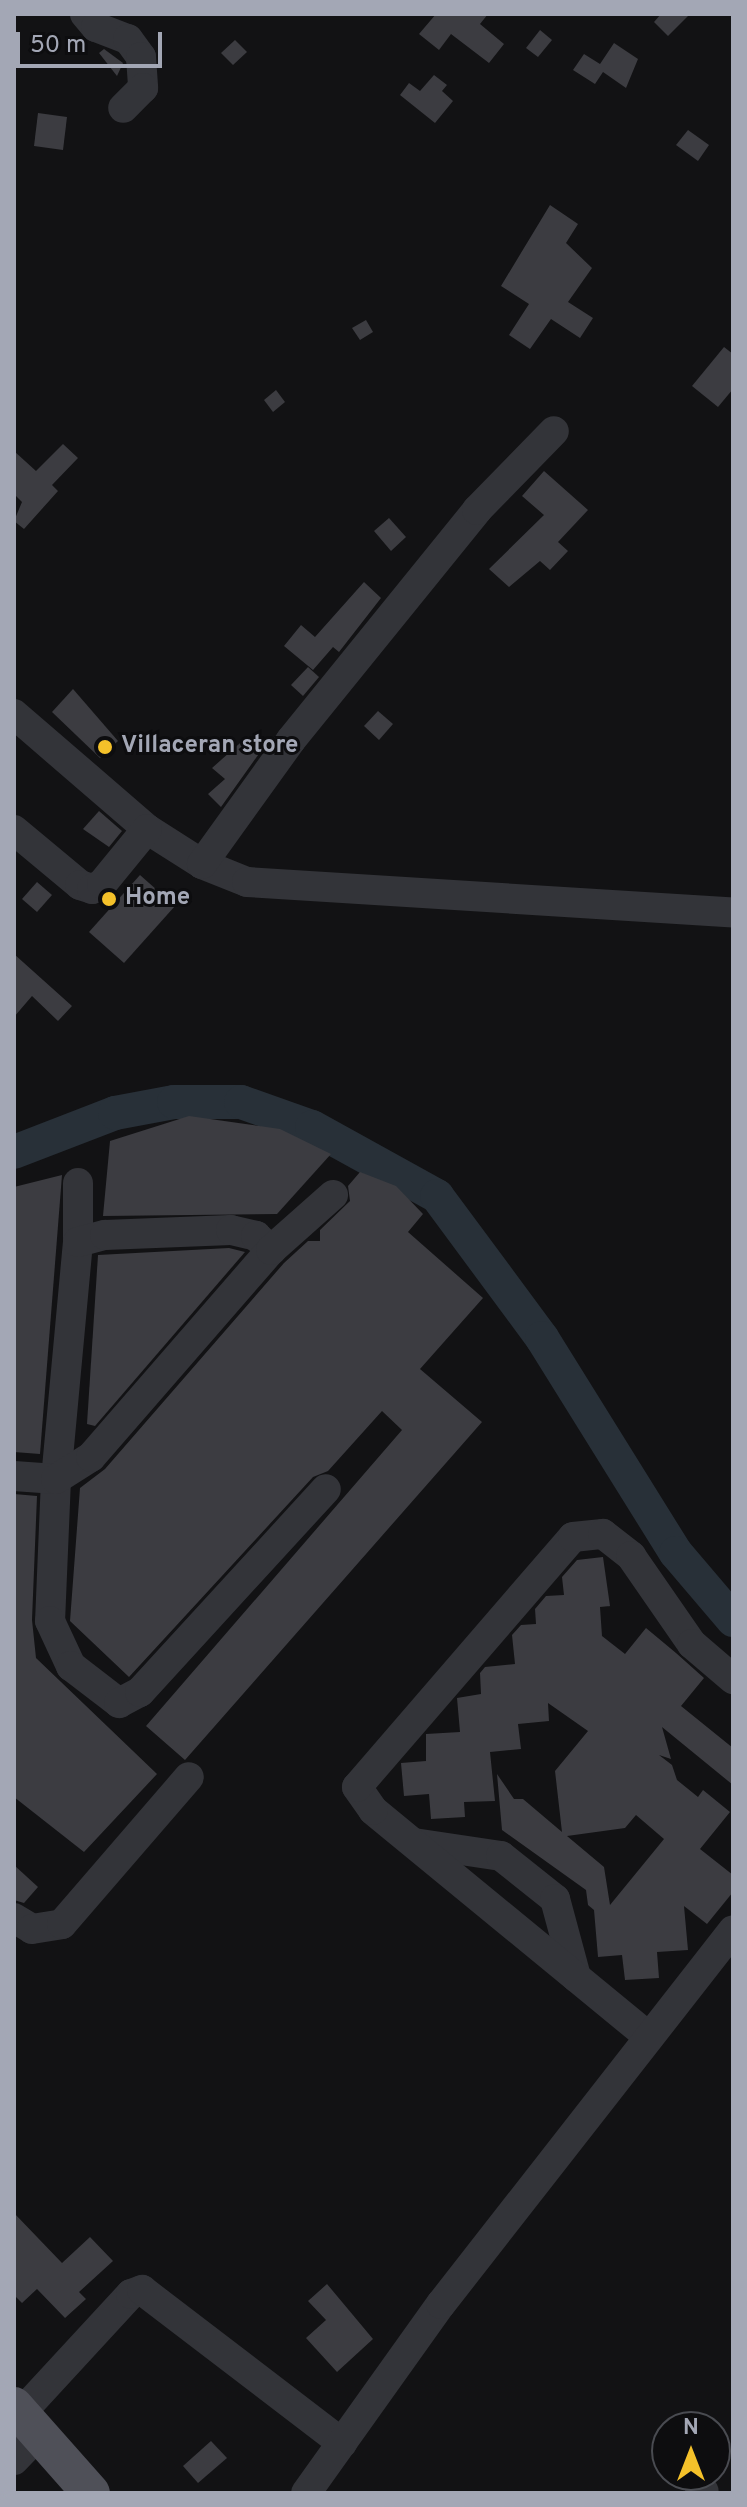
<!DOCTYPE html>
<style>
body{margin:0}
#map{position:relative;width:747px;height:2507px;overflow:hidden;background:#121214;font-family:Overpass,sans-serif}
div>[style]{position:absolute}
.river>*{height:34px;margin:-17px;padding:0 17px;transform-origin:17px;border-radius:17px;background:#283038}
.building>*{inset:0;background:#3c3c41}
.minor>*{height:30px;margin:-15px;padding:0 15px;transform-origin:15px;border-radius:15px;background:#333439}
.major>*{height:38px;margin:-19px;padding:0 19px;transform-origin:19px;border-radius:19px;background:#4f5058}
.dots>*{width:22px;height:22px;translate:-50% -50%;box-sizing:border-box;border:4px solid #0d0d0f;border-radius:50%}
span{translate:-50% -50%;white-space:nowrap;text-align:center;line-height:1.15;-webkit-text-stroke:6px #0d0d0f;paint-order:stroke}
.poi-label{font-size:24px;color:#a3a7b5;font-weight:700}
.left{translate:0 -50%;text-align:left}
.frame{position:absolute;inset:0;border:16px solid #a3a7b5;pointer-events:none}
.north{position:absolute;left:651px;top:2411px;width:80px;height:80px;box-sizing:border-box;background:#0d0d0f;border:2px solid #494b51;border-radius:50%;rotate:0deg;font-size:22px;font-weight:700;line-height:32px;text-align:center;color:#a3a7b5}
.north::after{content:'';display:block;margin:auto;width:28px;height:36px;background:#f4c12a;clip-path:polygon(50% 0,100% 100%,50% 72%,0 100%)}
.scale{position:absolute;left:16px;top:32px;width:146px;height:36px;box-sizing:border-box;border:4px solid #a3a7b5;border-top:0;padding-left:10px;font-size:24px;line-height:28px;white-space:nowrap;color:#a3a7b5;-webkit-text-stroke:6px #0d0d0f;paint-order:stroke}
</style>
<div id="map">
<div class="river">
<i style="left:14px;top:1152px;width:108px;rotate:-21.1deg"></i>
<i style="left:115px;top:1113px;width:60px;rotate:-10.6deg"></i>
<i style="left:174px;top:1102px;width:67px"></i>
<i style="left:241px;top:1102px;width:75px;rotate:19.4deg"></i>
<i style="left:312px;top:1127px;width:143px;rotate:28.9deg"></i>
<i style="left:437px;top:1196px;width:177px;rotate:53.5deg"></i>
<i style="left:542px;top:1338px;width:253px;rotate:58.1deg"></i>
<i style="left:676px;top:1553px;width:88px;rotate:49.6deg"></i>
</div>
<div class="building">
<i style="clip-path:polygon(436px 14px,488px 14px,480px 24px,504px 44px,489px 63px,451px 34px,439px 50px,419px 34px)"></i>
<i style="clip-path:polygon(661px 14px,690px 14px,668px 36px,654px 22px)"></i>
<i style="clip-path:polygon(540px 30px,552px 40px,538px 57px,526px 48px)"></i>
<i style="clip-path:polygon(235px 40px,247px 52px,233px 65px,221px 53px)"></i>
<i style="clip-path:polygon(614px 43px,638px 59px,626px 88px,603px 72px,595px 84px,573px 70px,584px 54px,600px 64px)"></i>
<i style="clip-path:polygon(104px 49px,123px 63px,117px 76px,99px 53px)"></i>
<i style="clip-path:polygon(434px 75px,447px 85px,442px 91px,453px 101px,435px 123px,400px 95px,409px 83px,420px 91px)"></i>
<i style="clip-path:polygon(38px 113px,67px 117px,63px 150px,34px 146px)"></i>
<i style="clip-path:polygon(688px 130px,709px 145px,698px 161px,676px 145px)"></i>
<i style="clip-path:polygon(550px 205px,578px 224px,566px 243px,592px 268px,568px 302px,593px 318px,580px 338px,551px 319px,530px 349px,509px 335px,529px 304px,501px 286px)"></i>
<i style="clip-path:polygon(366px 320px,373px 332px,360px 340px,352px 328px)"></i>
<i style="clip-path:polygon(724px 347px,733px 354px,733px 389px,718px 407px,692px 386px)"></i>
<i style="clip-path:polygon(276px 390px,285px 402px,273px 412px,264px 400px)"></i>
<i style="clip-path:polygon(63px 444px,78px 458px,52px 485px,58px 491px,24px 529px,14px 521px,22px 502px,14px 494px,14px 451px,36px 471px)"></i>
<i style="clip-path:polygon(544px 471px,588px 510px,558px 542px,568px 551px,550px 570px,540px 561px,509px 587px,489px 569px,544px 515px,522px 496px)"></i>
<i style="clip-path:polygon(389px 518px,406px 537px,391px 551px,374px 531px)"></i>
<i style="clip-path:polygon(364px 582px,381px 598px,339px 652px,333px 647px,313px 670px,284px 646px,301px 625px,315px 637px)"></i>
<i style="clip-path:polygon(308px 667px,319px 677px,303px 696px,291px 685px)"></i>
<i style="clip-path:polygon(73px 689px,118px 741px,100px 758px,52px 712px)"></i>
<i style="clip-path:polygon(378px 711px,393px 724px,379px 740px,364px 726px)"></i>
<i style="clip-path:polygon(248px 736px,263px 748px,221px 807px,208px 794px,225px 779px,212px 768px)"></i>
<i style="clip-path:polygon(99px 811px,122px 831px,109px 847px,83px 829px)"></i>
<i style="clip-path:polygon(140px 875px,175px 906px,124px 963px,89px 932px)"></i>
<i style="clip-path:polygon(37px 882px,52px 895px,37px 912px,22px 899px)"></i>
<i style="clip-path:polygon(14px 954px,72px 1006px,58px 1021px,32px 996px,14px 1017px)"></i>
<i style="clip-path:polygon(189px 1116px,280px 1129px,331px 1154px,277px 1214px,103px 1216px,110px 1141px)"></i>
<i style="clip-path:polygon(360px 1172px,396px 1186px,423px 1214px,408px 1232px,483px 1298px,420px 1369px,482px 1422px,185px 1760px,146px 1726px,402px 1430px,382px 1411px,328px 1471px,313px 1477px,129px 1677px,70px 1621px,80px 1488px,105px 1469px,284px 1263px,308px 1241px,320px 1241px,320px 1230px,350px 1201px,348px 1186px)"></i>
<i style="clip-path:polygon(62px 1175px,40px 1454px,14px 1452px,14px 1187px)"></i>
<i style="clip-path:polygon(229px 1248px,245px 1252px,95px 1426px,87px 1424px,98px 1255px)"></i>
<i style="clip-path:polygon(14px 1494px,37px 1496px,32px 1620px,36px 1658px,157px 1774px,84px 1852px,14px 1797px)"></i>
<i style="clip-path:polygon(evenodd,603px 1557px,610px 1606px,600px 1607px,602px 1636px,625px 1654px,646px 1628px,676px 1653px,704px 1678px,681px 1706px,733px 1748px,733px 1785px,662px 1727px,671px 1759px,659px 1755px,672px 1765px,677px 1780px,698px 1797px,703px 1790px,730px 1812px,700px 1849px,733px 1875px,733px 1892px,707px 1924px,684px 1906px,688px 1950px,657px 1952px,659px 1978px,625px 1980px,622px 1955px,598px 1957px,594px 1910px,588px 1905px,586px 1890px,502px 1830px,497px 1774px,514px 1799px,523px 1799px,562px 1832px,555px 1771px,588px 1731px,548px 1703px,549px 1721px,518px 1724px,521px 1749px,490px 1752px,495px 1801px,464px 1802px,465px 1817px,431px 1819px,429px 1794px,404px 1796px,401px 1763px,426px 1761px,426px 1734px,460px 1732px,457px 1698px,481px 1694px,480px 1673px,485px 1667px,515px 1664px,512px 1635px,521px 1625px,536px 1624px,535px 1609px,546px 1596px,564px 1595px,562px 1577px,577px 1560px,603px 1557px,636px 1815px,664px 1839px,610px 1905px,604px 1867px,567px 1836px,625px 1828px,636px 1815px)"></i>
<i style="clip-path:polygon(14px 1865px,38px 1887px,24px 1903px,14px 1900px)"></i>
<i style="clip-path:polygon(14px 2213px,62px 2263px,90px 2237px,113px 2261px,79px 2292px,86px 2299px,65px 2318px,37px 2289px,22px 2303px,14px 2295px)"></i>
<i style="clip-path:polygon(327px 2284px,373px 2339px,337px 2372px,306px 2338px,326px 2320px,308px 2301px)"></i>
<i style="clip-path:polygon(211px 2441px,227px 2458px,198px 2483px,183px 2466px)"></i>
</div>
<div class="minor">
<i style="left:85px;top:14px;width:17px;rotate:50deg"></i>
<i style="left:96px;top:27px;width:34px;rotate:21deg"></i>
<i style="left:128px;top:39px;width:22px;rotate:54deg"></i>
<i style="left:141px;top:57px;width:31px;rotate:86deg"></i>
<i style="left:143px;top:88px;width:28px;rotate:135deg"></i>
<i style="left:14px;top:714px;width:176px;rotate:40.8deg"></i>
<i style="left:147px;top:829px;width:65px;rotate:32.5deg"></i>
<i style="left:202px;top:864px;width:48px;rotate:21.8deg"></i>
<i style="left:247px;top:882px;width:487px;rotate:3.6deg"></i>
<i style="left:14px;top:830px;width:86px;rotate:39.8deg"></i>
<i style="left:80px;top:885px;width:13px;rotate:18deg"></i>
<i style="left:92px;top:889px;width:11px;rotate:-27deg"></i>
<i style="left:102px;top:884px;width:71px;rotate:-50.7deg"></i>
<i style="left:202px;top:864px;width:153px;rotate:-54.3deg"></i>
<i style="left:291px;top:740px;width:296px;rotate:-51deg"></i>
<i style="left:477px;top:510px;width:110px;rotate:-45.7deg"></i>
<i style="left:78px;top:1183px;width:59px;rotate:90deg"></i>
<i style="left:78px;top:1242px;width:238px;rotate:95.3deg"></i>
<i style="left:56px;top:1479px;width:142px;rotate:92.4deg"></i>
<i style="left:50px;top:1621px;width:50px;rotate:65deg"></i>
<i style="left:71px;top:1666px;width:61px;rotate:37.6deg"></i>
<i style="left:119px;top:1703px;width:24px;rotate:-28deg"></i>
<i style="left:140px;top:1692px;width:275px;rotate:-47.5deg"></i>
<i style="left:78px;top:1242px;width:28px;rotate:-15deg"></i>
<i style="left:105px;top:1235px;width:126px;rotate:-2.3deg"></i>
<i style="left:231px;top:1230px;width:26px;rotate:13deg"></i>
<i style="left:256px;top:1236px;width:21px;rotate:43deg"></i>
<i style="left:14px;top:1476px;width:42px;rotate:4.1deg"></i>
<i style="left:56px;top:1479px;width:41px;rotate:-32.2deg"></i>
<i style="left:91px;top:1457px;width:274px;rotate:-49deg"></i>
<i style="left:271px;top:1250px;width:83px;rotate:-41.6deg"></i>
<i style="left:414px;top:1843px;width:88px;rotate:8.5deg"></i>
<i style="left:501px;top:1856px;width:69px;rotate:38.5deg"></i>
<i style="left:555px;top:1899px;width:81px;rotate:74.9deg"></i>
<i style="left:14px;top:1918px;width:21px;rotate:31deg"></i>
<i style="left:32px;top:1929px;width:30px;rotate:-9deg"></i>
<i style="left:62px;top:1924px;width:194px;rotate:-49.2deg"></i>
<i style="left:649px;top:2037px;width:357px;rotate:-140.6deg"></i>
<i style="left:373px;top:1810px;width:28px;rotate:-125deg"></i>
<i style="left:357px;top:1787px;width:330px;rotate:-49.2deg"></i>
<i style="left:573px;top:1537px;width:30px;rotate:-6deg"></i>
<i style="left:603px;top:1534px;width:36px;rotate:38deg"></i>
<i style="left:631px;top:1556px;width:107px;rotate:55.3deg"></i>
<i style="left:692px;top:1644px;width:54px;rotate:40.5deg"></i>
<i style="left:21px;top:2413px;width:162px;rotate:-47.3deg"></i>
<i style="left:131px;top:2294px;width:12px;rotate:-20deg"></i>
<i style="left:142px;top:2290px;width:252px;rotate:37.4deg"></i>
<i style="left:14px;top:2460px;width:37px;rotate:-46deg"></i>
<i style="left:306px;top:2493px;width:232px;rotate:-54.5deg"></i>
<i style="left:441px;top:2304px;width:474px;rotate:-52deg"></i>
<i style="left:700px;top:2493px;width:4px;rotate:-27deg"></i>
</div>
<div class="major">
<i style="left:14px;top:2406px;width:116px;rotate:48.5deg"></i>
</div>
<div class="dots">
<i style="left:105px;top:747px;background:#f4c12a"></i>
<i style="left:109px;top:899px;background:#f4c12a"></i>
</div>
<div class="poi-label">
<span class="left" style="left:121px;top:747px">Villaceran store</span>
<span class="left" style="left:125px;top:899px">Home</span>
</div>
<div class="frame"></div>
<div class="north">N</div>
<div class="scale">50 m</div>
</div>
